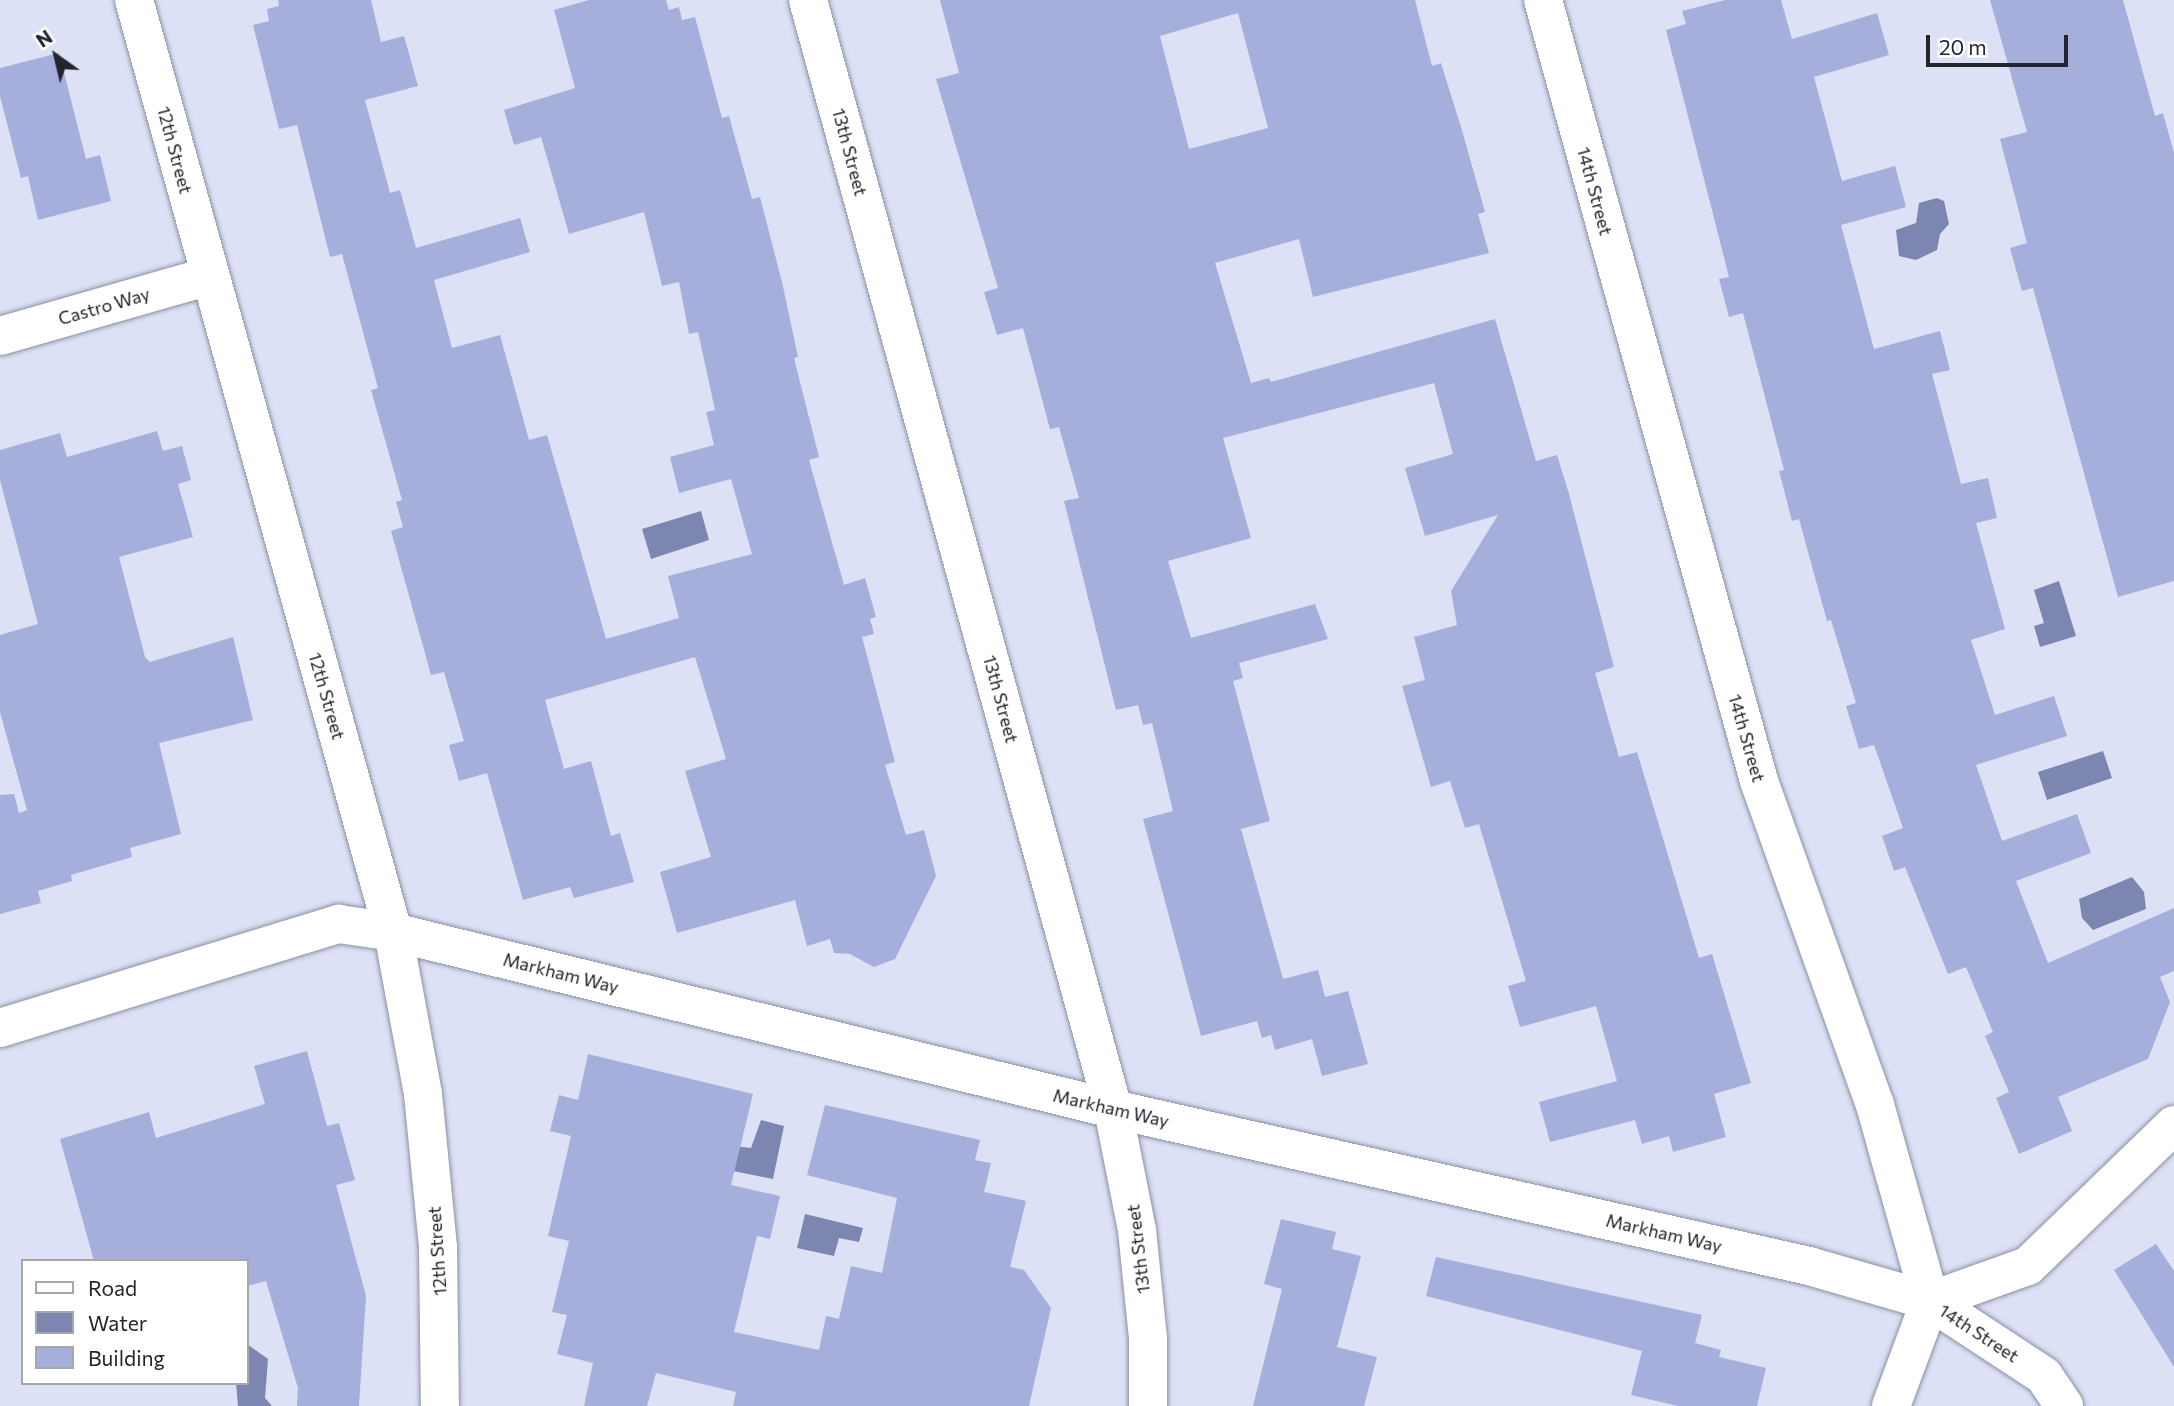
<!DOCTYPE html>
<style>
body{margin:0}
#map{position:relative;width:2174px;height:1406px;overflow:hidden;background:#dce1f5;font-family:Commissioner,sans-serif}
div>[style]{position:absolute}
.water>*{inset:0;background:#7d86b0}
.building>*{inset:0;background:#a6afdb}
.roads{filter:drop-shadow(0 0 2px #8c90a3) drop-shadow(0 0 2px #8c90a3)}
.street>*{height:38px;margin:-19px;padding:0 19px;transform-origin:19px;border-radius:19px;background:#fff}
span{translate:-50% -50%;white-space:nowrap;text-align:center;line-height:1.15;-webkit-text-stroke:6px #fff;paint-order:stroke}
.street-label{font-size:18px;color:#23242c}
.legend{position:absolute;left:21px;top:1259px;width:228px;height:126px;box-sizing:border-box;background:#fff;border:2px solid #a7a7ab;margin:0;padding:9px 12px;list-style:none;font-size:21px;color:#23242c}
.legend li{display:flex;align-items:center;gap:14px;height:35px}
.legend b{width:35px;border:2px solid #a7a7ab}
.north{position:absolute;left:21px;top:21px;width:70px;height:70px;-webkit-text-stroke:5px #fff;paint-order:stroke;rotate:326deg;font-size:19px;font-weight:700;line-height:28px;text-align:center;color:#23242c}
.north::after{content:'';display:block;margin:auto;width:24px;height:32px;background:#23242c;clip-path:polygon(50% 0,100% 100%,50% 72%,0 100%)}
.scale{position:absolute;left:1926px;top:35px;width:142px;height:32px;box-sizing:border-box;border:4px solid #23242c;border-top:0;padding-left:9px;font-size:21px;line-height:24px;white-space:nowrap;color:#23242c;-webkit-text-stroke:5px #fff;paint-order:stroke}
</style>
<div id="map">
<div class="water">
<i style="clip-path:polygon(1937px 198px,1944px 201px,1949px 224px,1940px 234px,1937px 250px,1916px 260px,1899px 256px,1896px 230px,1916px 223px,1919px 203px)"></i>
<i style="clip-path:polygon(701px 511px,709px 540px,651px 559px,642px 529px)"></i>
<i style="clip-path:polygon(2059px 581px,2076px 636px,2040px 647px,2034px 626px,2044px 623px,2034px 590px)"></i>
<i style="clip-path:polygon(2103px 751px,2112px 778px,2047px 800px,2038px 772px)"></i>
<i style="clip-path:polygon(2132px 877px,2144px 892px,2146px 909px,2093px 930px,2082px 918px,2079px 899px)"></i>
<i style="clip-path:polygon(761px 1120px,784px 1126px,773px 1179px,718px 1168px,725px 1145px,751px 1148px)"></i>
<i style="clip-path:polygon(805px 1214px,863px 1228px,859px 1242px,839px 1238px,834px 1256px,797px 1248px)"></i>
<i style="clip-path:polygon(247px 1344px,268px 1359px,265px 1398px,272px 1406px,238px 1406px,236px 1383px,247px 1383px)"></i>
</div>
<div class="building">
<i style="clip-path:polygon(278px 0,371px 0,381px 42px,404px 36px,418px 86px,365px 100px,390px 193px,400px 190px,416px 248px,520px 218px,530px 252px,434px 280px,452px 348px,500px 335px,529px 440px,547px 435px,606px 639px,679px 618px,668px 576px,752px 554px,731px 479px,679px 493px,670px 457px,714px 445px,706px 412px,715px 410px,698px 332px,689px 334px,679px 282px,662px 286px,644px 212px,569px 234px,541px 137px,514px 145px,504px 110px,575px 88px,554px 10px,589px 0,666px 0,669px 10px,679px 7px,682px 20px,695px 17px,722px 118px,729px 116px,752px 199px,760px 197px,782px 282px,798px 357px,794px 358px,819px 457px,809px 460px,844px 585px,865px 578px,876px 617px,870px 619px,874px 634px,862px 637px,895px 762px,885px 765px,906px 835px,924px 830px,936px 876px,895px 959px,874px 967px,850px 954px,834px 953px,830px 939px,807px 946px,795px 900px,677px 933px,660px 872px,711px 857px,685px 771px,726px 759px,695px 657px,545px 700px,564px 769px,591px 761px,611px 836px,620px 833px,634px 882px,574px 898px,570px 887px,523px 900px,487px 773px,459px 781px,449px 745px,464px 741px,444px 672px,431px 675px,391px 531px,403px 527px,396px 502px,402px 500px,371px 390px,378px 388px,342px 254px,330px 257px,297px 125px,279px 129px,253px 25px,269px 21px,267px 9px,279px 6px)"></i>
<i style="clip-path:polygon(evenodd,940px 0,1415px 0,1432px 66px,1441px 63px,1461px 127px,1485px 212px,1478px 214px,1489px 253px,1313px 297px,1299px 239px,1215px 263px,1251px 383px,1269px 378px,1271px 382px,1495px 319px,1536px 461px,1557px 455px,1569px 494px,1614px 667px,1595px 673px,1619px 757px,1637px 752px,1699px 958px,1712px 954px,1751px 1083px,1714px 1094px,1726px 1137px,1673px 1152px,1669px 1136px,1642px 1144px,1635px 1120px,1550px 1142px,1539px 1102px,1617px 1081px,1596px 1006px,1520px 1027px,1508px 986px,1526px 981px,1479px 824px,1465px 828px,1450px 781px,1431px 787px,1402px 686px,1425px 680px,1414px 637px,1457px 625px,1451px 591px,1498px 515px,1425px 536px,1405px 468px,1453px 454px,1434px 383px,1223px 438px,1251px 538px,1168px 561px,1191px 638px,1315px 604px,1328px 639px,1239px 663px,1243px 678px,1233px 681px,1270px 821px,1241px 829px,1283px 979px,1318px 970px,1325px 997px,1348px 991px,1368px 1064px,1322px 1076px,1312px 1039px,1275px 1050px,1271px 1035px,1262px 1038px,1257px 1021px,1201px 1036px,1143px 819px,1173px 811px,1152px 723px,1143px 725px,1138px 705px,1116px 710px,1064px 501px,1079px 498px,1059px 427px,1050px 429px,1023px 328px,997px 335px,984px 292px,998px 288px,936px 79px,959px 73px,940px 0,1238px 13px,1268px 128px,1189px 149px,1160px 36px,1238px 13px)"></i>
<i style="clip-path:polygon(1725px 0,1781px 0,1792px 39px,1877px 13px,1889px 55px,1814px 77px,1842px 181px,1895px 166px,1906px 207px,1841px 225px,1874px 349px,1940px 331px,1950px 370px,1932px 374px,1961px 484px,1988px 478px,1997px 518px,1976px 523px,2005px 629px,1971px 640px,1995px 715px,2054px 696px,2067px 736px,1976px 765px,2002px 841px,2077px 814px,2091px 853px,2016px 881px,2048px 963px,2174px 908px,2174px 971px,2160px 977px,2170px 1002px,2148px 1059px,2058px 1097px,2072px 1131px,2019px 1154px,1996px 1098px,2009px 1092px,1985px 1036px,1993px 1032px,1966px 967px,1948px 974px,1905px 867px,1894px 871px,1882px 836px,1903px 828px,1874px 745px,1859px 749px,1846px 706px,1856px 703px,1831px 620px,1827px 621px,1799px 519px,1792px 521px,1779px 471px,1784px 470px,1743px 313px,1729px 317px,1719px 279px,1729px 277px,1666px 30px,1686px 24px,1682px 11px)"></i>
<i style="clip-path:polygon(1990px 0,2123px 0,2155px 116px,2163px 113px,2174px 153px,2174px 581px,2118px 597px,2033px 288px,2022px 291px,2010px 248px,2027px 243px,2000px 139px,2027px 132px)"></i>
<i style="clip-path:polygon(59px 53px,86px 159px,100px 155px,111px 201px,38px 220px,28px 176px,21px 178px,0 96px,0 68px)"></i>
<i style="clip-path:polygon(157px 431px,163px 451px,182px 446px,191px 480px,178px 484px,193px 537px,119px 557px,145px 657px,150px 662px,233px 637px,253px 720px,159px 743px,181px 834px,130px 848px,132px 857px,71px 875px,72px 881px,38px 891px,41px 903px,0 914px,0 795px,14px 794px,19px 813px,27px 810px,0 712px,0 635px,38px 624px,0 480px,0 450px,60px 433px,67px 457px)"></i>
<i style="clip-path:polygon(307px 1051px,327px 1126px,339px 1123px,355px 1180px,336px 1185px,366px 1296px,359px 1406px,297px 1406px,298px 1388px,266px 1281px,247px 1286px,247px 1261px,94px 1261px,60px 1139px,149px 1112px,156px 1138px,265px 1104px,254px 1066px)"></i>
<i style="clip-path:polygon(588px 1054px,753px 1094px,731px 1185px,780px 1196px,770px 1239px,757px 1236px,734px 1332px,819px 1350px,826px 1316px,839px 1319px,851px 1266px,882px 1273px,897px 1198px,807px 1175px,825px 1105px,980px 1140px,975px 1160px,991px 1163px,984px 1192px,1026px 1201px,1010px 1267px,1024px 1270px,1051px 1308px,1029px 1406px,733px 1406px,736px 1392px,656px 1373px,647px 1406px,584px 1406px,593px 1363px,557px 1354px,567px 1315px,552px 1312px,569px 1241px,548px 1236px,571px 1136px,550px 1131px,559px 1095px,578px 1100px)"></i>
<i style="clip-path:polygon(1281px 1219px,1336px 1232px,1332px 1249px,1361px 1256px,1337px 1347px,1377px 1357px,1364px 1406px,1253px 1406px,1282px 1289px,1264px 1284px)"></i>
<i style="clip-path:polygon(2156px 1244px,2174px 1271px,2174px 1367px,2114px 1270px)"></i>
<i style="clip-path:polygon(1436px 1257px,1702px 1315px,1695px 1343px,1721px 1350px,1719px 1357px,1766px 1368px,1757px 1406px,1678px 1406px,1631px 1395px,1642px 1351px,1426px 1296px)"></i>
</div>
<div class="roads">
<div class="street">
<i style="left:134px;top:0;width:967px;rotate:74.47deg"></i>
<i style="left:393px;top:932px;width:165px;rotate:79.5deg"></i>
<i style="left:423px;top:1094px;width:155px;rotate:84.4deg"></i>
<i style="left:438px;top:1248px;width:158px;rotate:89.3deg"></i>
<i style="left:808px;top:0;width:1150px;rotate:74.62deg"></i>
<i style="left:1113px;top:1109px;width:123px;rotate:78.8deg"></i>
<i style="left:1137px;top:1230px;width:110px;rotate:84.2deg"></i>
<i style="left:1148px;top:1339px;width:67px;rotate:90deg"></i>
<i style="left:1543px;top:0;width:810px;rotate:74.54deg"></i>
<i style="left:1759px;top:781px;width:344px;rotate:70.3deg"></i>
<i style="left:1875px;top:1105px;width:204px;rotate:74.3deg"></i>
<i style="left:1930px;top:1301px;width:136px;rotate:33.3deg"></i>
<i style="left:2044px;top:1376px;width:36px;rotate:56deg"></i>
<i style="left:0;top:336px;width:217px;rotate:-16deg"></i>
<i style="left:0;top:1028px;width:355px;rotate:-17.1deg"></i>
<i style="left:339px;top:924px;width:55px;rotate:8.4deg"></i>
<i style="left:393px;top:932px;width:741px;rotate:13.81deg"></i>
<i style="left:1113px;top:1109px;width:713px;rotate:12.71deg"></i>
<i style="left:1809px;top:1266px;width:126px;rotate:16.1deg"></i>
<i style="left:1930px;top:1301px;width:104px;rotate:-19.7deg"></i>
<i style="left:2028px;top:1266px;width:203px;rotate:-44deg"></i>
<i style="left:1891px;top:1406px;width:112px;rotate:-69.6deg"></i>
</div>
</div>
<div class="street-label">
<span style="left:175px;top:150px;rotate:75deg">12th Street</span>
<span style="left:850px;top:152px;rotate:75deg">13th Street</span>
<span style="left:1595px;top:191px;rotate:75deg">14th Street</span>
<span style="left:104px;top:306px;rotate:-16deg">Castro Way</span>
<span style="left:327px;top:696px;rotate:74deg">12th Street</span>
<span style="left:1001px;top:699px;rotate:75deg">13th Street</span>
<span style="left:1747px;top:738px;rotate:74deg">14th Street</span>
<span style="left:561px;top:973px;rotate:14deg">Markham Way</span>
<span style="left:1111px;top:1108px;rotate:13deg">Markham Way</span>
<span style="left:1664px;top:1233px;rotate:13deg">Markham Way</span>
<span style="left:1138px;top:1249px;rotate:-97deg">13th Street</span>
<span style="left:437px;top:1251px;rotate:-94deg">12th Street</span>
<span style="left:1979px;top:1333px;rotate:33deg">14th Street</span>
</div>
<ul class="legend">
<li><b style="height:9px;background:#fff"></b>Road</li>
<li><b style="height:19px;background:#7d86b0"></b>Water</li>
<li><b style="height:19px;background:#a6afdb"></b>Building</li>
</ul>
<div class="north">N</div>
<div class="scale">20 m</div>
</div>
